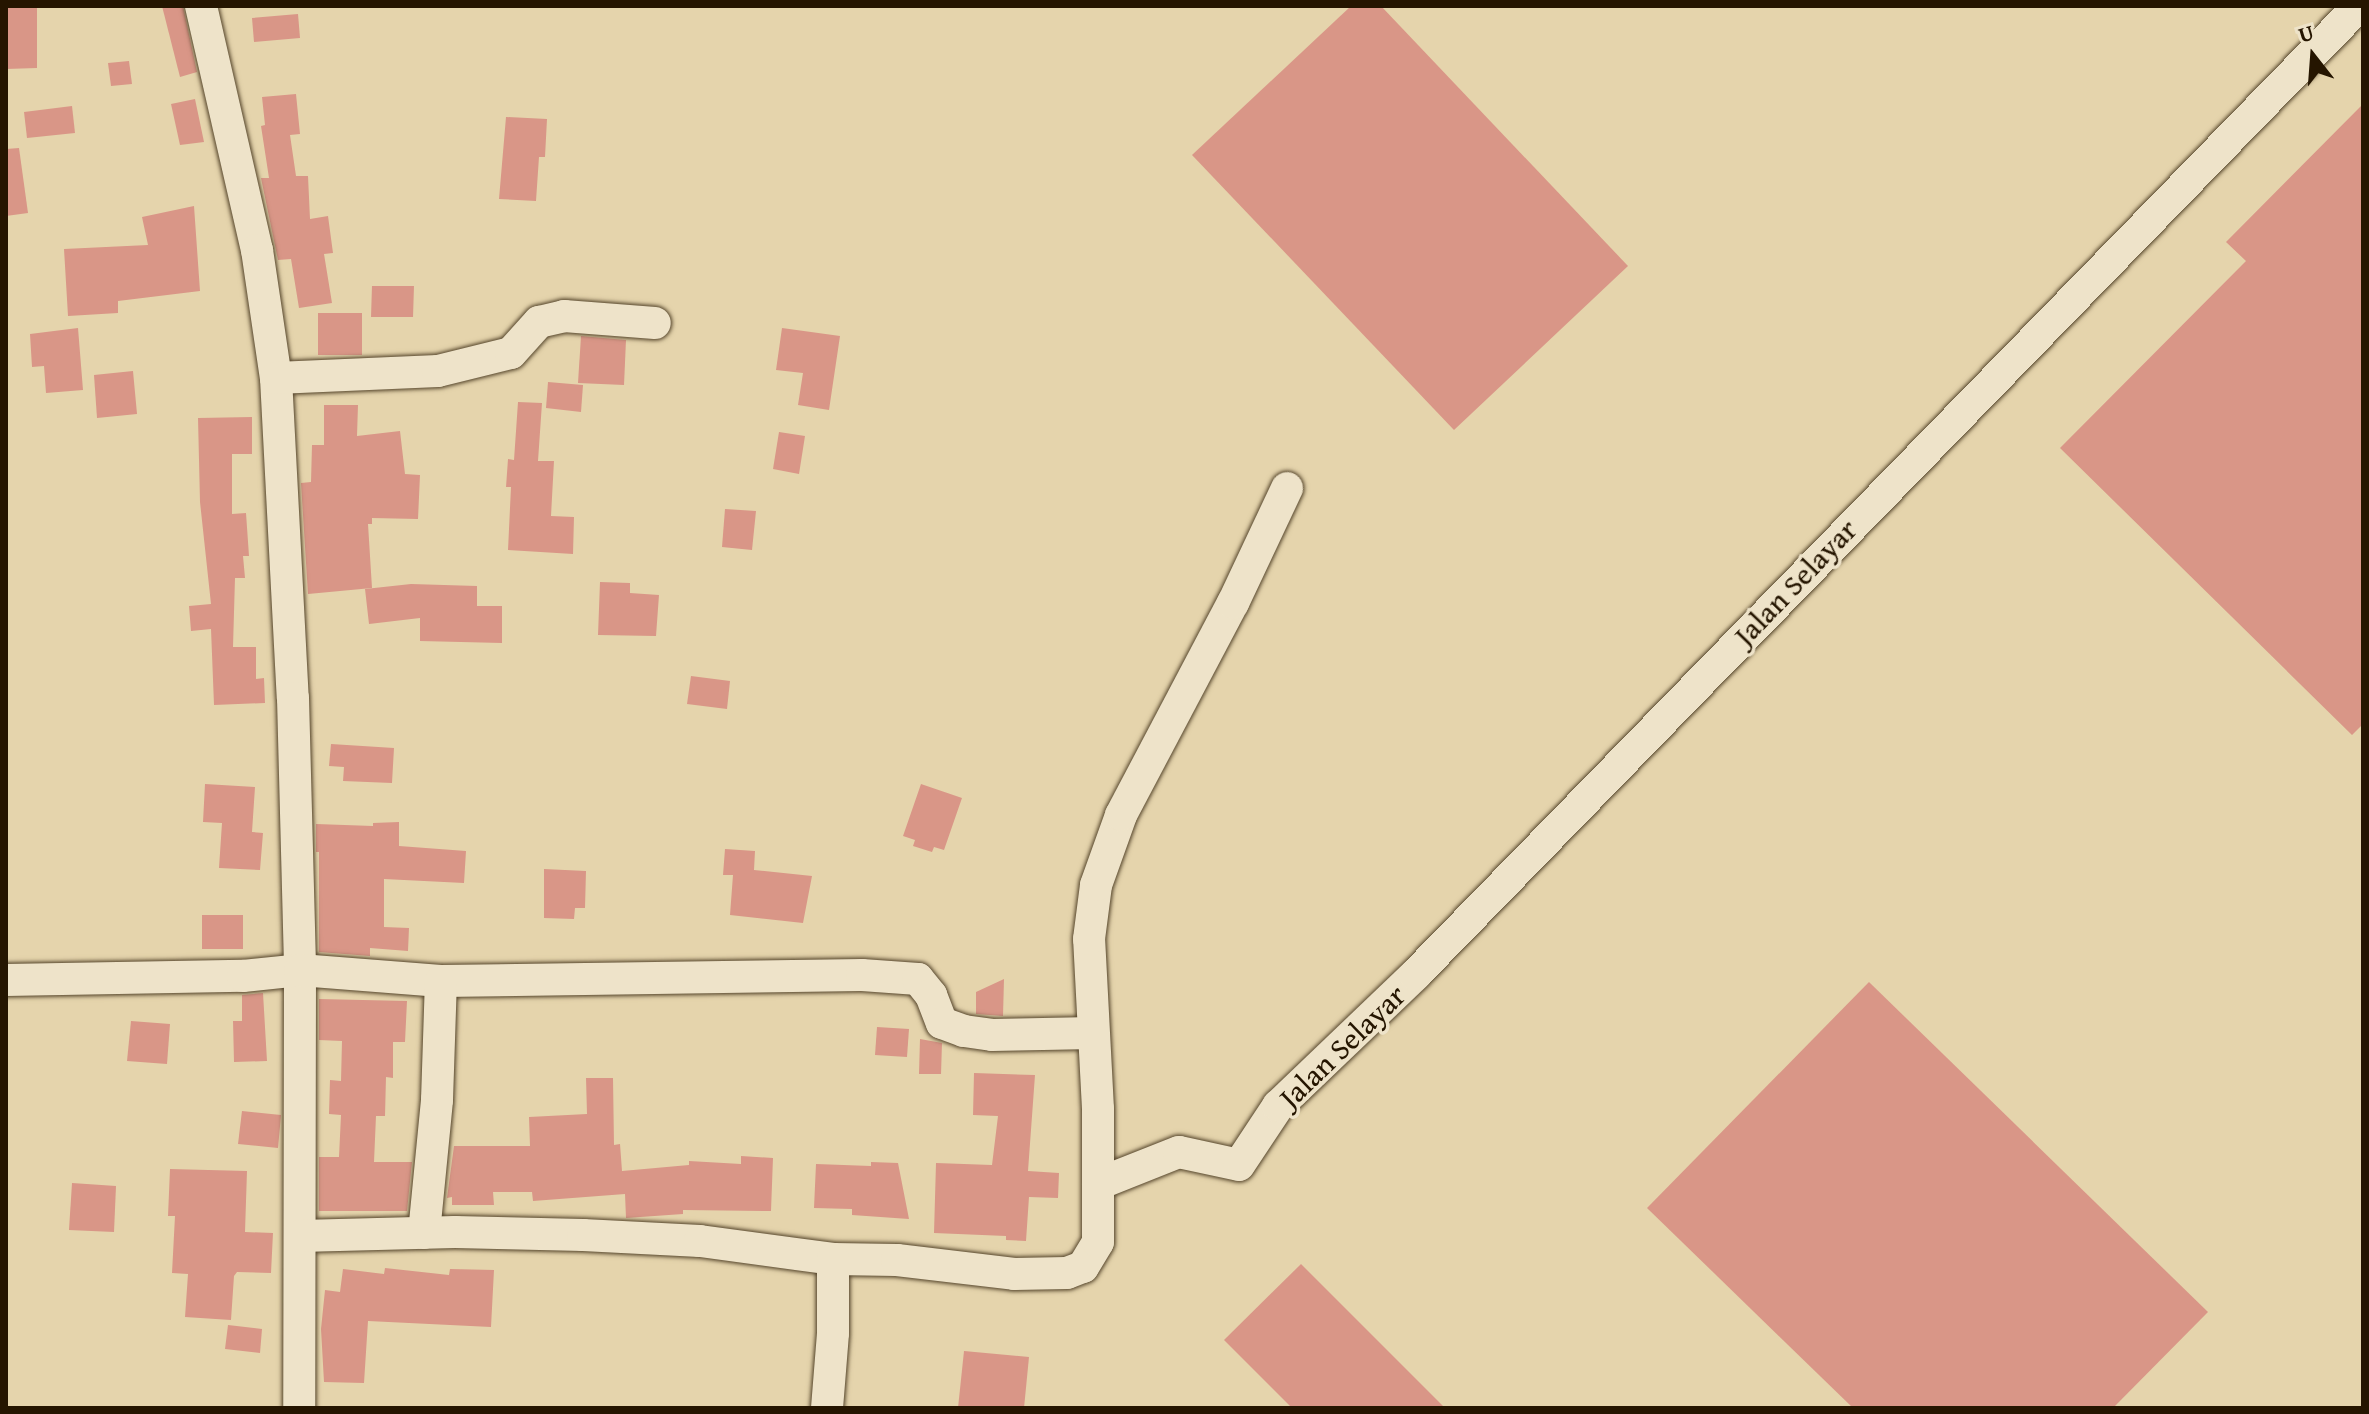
<!DOCTYPE html>
<style>
body{margin:0}
#map{position:relative;width:2369px;height:1414px;overflow:hidden;background:#e5d4ac;font-family:"Gentium Book Plus",serif}
div>[style]{position:absolute}
.building>*{inset:0;background:#d99687}
.roads{filter:drop-shadow(0 0 2px #55452b) drop-shadow(0 0 2px #55452b)}
.minor>*{height:32px;margin:-16px;padding:0 16px;transform-origin:16px;border-radius:16px;background:#eee3c9}
span{translate:-50% -50%;white-space:nowrap;text-align:center;line-height:1.15;-webkit-text-stroke:7px #eee3c9;paint-order:stroke}
.street-label{font-size:30px;color:#251500}
.frame{position:absolute;inset:0;border:8px solid #251500;pointer-events:none}
.north{position:absolute;left:2273px;top:16px;width:80px;height:80px;-webkit-text-stroke:6px #eee3c9;paint-order:stroke;rotate:343deg;font-size:22px;font-weight:700;line-height:32px;text-align:center;color:#251500}
.north::after{content:'';display:block;margin:auto;width:28px;height:36px;background:#251500;clip-path:polygon(50% 0,100% 100%,50% 72%,0 100%)}
</style>
<div id="map">
<div class="building">
<i style="clip-path:polygon(162px 6px,183px 6px,197px 72px,180px 77px)"></i>
<i style="clip-path:polygon(1351px 6px,1381px 6px,1628px 266px,1454px 430px,1192px 155px)"></i>
<i style="clip-path:polygon(6px 7px,37px 7px,37px 68px,6px 69px)"></i>
<i style="clip-path:polygon(298px 14px,300px 38px,254px 42px,252px 18px)"></i>
<i style="clip-path:polygon(129px 61px,132px 84px,111px 86px,108px 63px)"></i>
<i style="clip-path:polygon(296px 94px,300px 134px,290px 135px,296px 176px,308px 176px,310px 219px,328px 216px,333px 253px,324px 254px,332px 303px,299px 308px,291px 259px,278px 260px,261px 178px,269px 178px,261px 126px,265px 125px,262px 97px)"></i>
<i style="clip-path:polygon(195px 99px,204px 142px,180px 145px,171px 104px)"></i>
<i style="clip-path:polygon(2363px 104px,2363px 724px,2352px 735px,2060px 448px,2246px 261px,2226px 242px)"></i>
<i style="clip-path:polygon(72px 106px,75px 133px,27px 138px,24px 112px)"></i>
<i style="clip-path:polygon(506px 117px,547px 119px,545px 157px,539px 157px,536px 201px,499px 199px)"></i>
<i style="clip-path:polygon(19px 148px,28px 213px,6px 216px,6px 149px)"></i>
<i style="clip-path:polygon(194px 206px,200px 291px,118px 301px,118px 313px,68px 316px,64px 249px,148px 245px,142px 217px)"></i>
<i style="clip-path:polygon(372px 286px,414px 286px,413px 317px,371px 317px)"></i>
<i style="clip-path:polygon(318px 313px,362px 313px,362px 355px,318px 355px)"></i>
<i style="clip-path:polygon(78px 328px,83px 390px,46px 393px,44px 366px,32px 367px,30px 334px)"></i>
<i style="clip-path:polygon(782px 328px,840px 336px,829px 410px,798px 405px,803px 373px,776px 370px)"></i>
<i style="clip-path:polygon(581px 336px,626px 340px,624px 385px,578px 383px)"></i>
<i style="clip-path:polygon(133px 371px,137px 414px,97px 418px,94px 375px)"></i>
<i style="clip-path:polygon(548px 382px,583px 385px,581px 412px,546px 408px)"></i>
<i style="clip-path:polygon(518px 402px,542px 403px,538px 461px,554px 461px,551px 516px,574px 517px,573px 554px,508px 550px,511px 487px,506px 487px,508px 459px,514px 460px)"></i>
<i style="clip-path:polygon(324px 405px,358px 405px,357px 436px,400px 431px,405px 474px,420px 475px,418px 519px,372px 518px,372px 524px,368px 524px,372px 588px,308px 594px,301px 483px,311px 482px,312px 445px,324px 445px)"></i>
<i style="clip-path:polygon(252px 417px,252px 454px,232px 454px,232px 514px,246px 513px,249px 556px,243px 556px,245px 578px,235px 578px,233px 647px,256px 647px,256px 679px,264px 678px,265px 703px,214px 705px,211px 629px,191px 631px,189px 606px,211px 604px,200px 502px,198px 418px)"></i>
<i style="clip-path:polygon(779px 432px,805px 436px,799px 474px,773px 469px)"></i>
<i style="clip-path:polygon(725px 509px,756px 511px,752px 550px,722px 547px)"></i>
<i style="clip-path:polygon(600px 582px,630px 583px,630px 593px,659px 595px,656px 636px,598px 635px)"></i>
<i style="clip-path:polygon(411px 584px,477px 586px,477px 606px,502px 606px,502px 643px,420px 641px,420px 618px,369px 624px,365px 589px)"></i>
<i style="clip-path:polygon(691px 676px,730px 681px,727px 709px,687px 704px)"></i>
<i style="clip-path:polygon(331px 744px,394px 748px,392px 783px,343px 781px,344px 767px,329px 766px)"></i>
<i style="clip-path:polygon(205px 784px,255px 787px,252px 832px,263px 833px,260px 870px,219px 868px,222px 823px,203px 822px)"></i>
<i style="clip-path:polygon(921px 784px,962px 798px,944px 850px,934px 847px,932px 852px,913px 846px,915px 840px,903px 836px)"></i>
<i style="clip-path:polygon(399px 822px,399px 846px,466px 851px,464px 883px,384px 879px,384px 927px,409px 928px,408px 951px,370px 948px,370px 956px,319px 952px,319px 852px,316px 852px,316px 824px,373px 826px,373px 823px)"></i>
<i style="clip-path:polygon(725px 849px,755px 851px,754px 870px,812px 876px,803px 923px,730px 915px,733px 875px,723px 875px)"></i>
<i style="clip-path:polygon(544px 869px,586px 871px,585px 908px,575px 908px,574px 919px,544px 918px)"></i>
<i style="clip-path:polygon(202px 915px,243px 915px,243px 949px,202px 949px)"></i>
<i style="clip-path:polygon(1004px 979px,1003px 1016px,976px 1014px,976px 992px)"></i>
<i style="clip-path:polygon(1869px 982px,2208px 1312px,2113px 1408px,1853px 1408px,1647px 1208px)"></i>
<i style="clip-path:polygon(263px 993px,267px 1061px,234px 1062px,233px 1021px,242px 1021px,242px 995px)"></i>
<i style="clip-path:polygon(319px 999px,407px 1001px,405px 1042px,393px 1042px,393px 1078px,386px 1077px,385px 1116px,376px 1116px,374px 1162px,412px 1162px,407px 1211px,319px 1211px,319px 1157px,339px 1157px,341px 1115px,329px 1114px,330px 1080px,341px 1081px,342px 1041px,319px 1040px)"></i>
<i style="clip-path:polygon(131px 1021px,170px 1024px,167px 1064px,127px 1061px)"></i>
<i style="clip-path:polygon(877px 1027px,909px 1029px,907px 1057px,875px 1055px)"></i>
<i style="clip-path:polygon(920px 1039px,942px 1043px,941px 1074px,919px 1074px)"></i>
<i style="clip-path:polygon(974px 1073px,1035px 1075px,1028px 1171px,1059px 1173px,1058px 1198px,1029px 1197px,1026px 1241px,1006px 1240px,1006px 1236px,934px 1233px,936px 1163px,992px 1165px,998px 1116px,973px 1115px)"></i>
<i style="clip-path:polygon(586px 1078px,613px 1078px,614px 1145px,620px 1144px,622px 1171px,689px 1165px,689px 1161px,741px 1164px,741px 1156px,773px 1158px,771px 1211px,683px 1210px,683px 1214px,626px 1218px,625px 1194px,533px 1201px,532px 1192px,493px 1192px,494px 1205px,452px 1205px,452px 1197px,447px 1198px,454px 1146px,530px 1146px,529px 1117px,587px 1114px)"></i>
<i style="clip-path:polygon(242px 1111px,281px 1115px,278px 1148px,238px 1144px)"></i>
<i style="clip-path:polygon(871px 1162px,898px 1163px,909px 1219px,852px 1215px,852px 1209px,814px 1208px,816px 1164px,871px 1166px)"></i>
<i style="clip-path:polygon(170px 1169px,247px 1171px,245px 1232px,273px 1233px,271px 1273px,237px 1272px,234px 1276px,231px 1320px,185px 1317px,188px 1274px,172px 1273px,175px 1216px,168px 1216px)"></i>
<i style="clip-path:polygon(72px 1183px,116px 1186px,114px 1232px,69px 1230px)"></i>
<i style="clip-path:polygon(1301px 1264px,1445px 1408px,1292px 1408px,1224px 1340px)"></i>
<i style="clip-path:polygon(385px 1268px,449px 1275px,450px 1269px,494px 1270px,491px 1327px,368px 1321px,364px 1383px,324px 1382px,321px 1329px,325px 1290px,340px 1292px,343px 1269px,384px 1274px)"></i>
<i style="clip-path:polygon(228px 1325px,262px 1329px,260px 1353px,225px 1349px)"></i>
<i style="clip-path:polygon(964px 1351px,1029px 1357px,1024px 1408px,958px 1408px)"></i>
</div>
<div class="roads">
<div class="minor">
<i style="left:201px;top:6px;width:250px;rotate:77.1deg"></i>
<i style="left:257px;top:250px;width:129px;rotate:81.6deg"></i>
<i style="left:276px;top:378px;width:320px;rotate:87deg"></i>
<i style="left:293px;top:698px;width:272px;rotate:88.5deg"></i>
<i style="left:300px;top:970px;width:438px;rotate:90.1deg"></i>
<i style="left:276px;top:378px;width:162px;rotate:-2.5deg"></i>
<i style="left:438px;top:371px;width:75px;rotate:-13.9deg"></i>
<i style="left:511px;top:353px;width:42px;rotate:-47.9deg"></i>
<i style="left:539px;top:322px;width:26px;rotate:-13deg"></i>
<i style="left:564px;top:316px;width:91px;rotate:4.4deg"></i>
<i style="left:6px;top:980px;width:237px;rotate:-1deg"></i>
<i style="left:243px;top:976px;width:57px;rotate:-6deg"></i>
<i style="left:300px;top:970px;width:141px;rotate:4.5deg"></i>
<i style="left:441px;top:981px;width:421px;rotate:-0.8deg"></i>
<i style="left:862px;top:975px;width:56px;rotate:4.1deg"></i>
<i style="left:918px;top:979px;width:21px;rotate:51deg"></i>
<i style="left:931px;top:995px;width:30px;rotate:69deg"></i>
<i style="left:942px;top:1023px;width:23px;rotate:20deg"></i>
<i style="left:964px;top:1031px;width:28px;rotate:8deg"></i>
<i style="left:992px;top:1035px;width:101px;rotate:-1.1deg"></i>
<i style="left:1098px;top:1184px;width:87px;rotate:-21.6deg"></i>
<i style="left:1179px;top:1152px;width:61px;rotate:12.2deg"></i>
<i style="left:1239px;top:1165px;width:71px;rotate:-56.5deg"></i>
<i style="left:1278px;top:1106px;width:190px;rotate:-43.7deg"></i>
<i style="left:1415px;top:975px;width:1353px;rotate:-45.75deg"></i>
<i style="left:424px;top:1233px;width:134px;rotate:-84.4deg"></i>
<i style="left:437px;top:1100px;width:119px;rotate:-88.1deg"></i>
<i style="left:300px;top:1236px;width:155px;rotate:-1.5deg"></i>
<i style="left:455px;top:1232px;width:128px;rotate:1.3deg"></i>
<i style="left:583px;top:1235px;width:117px;rotate:2.9deg"></i>
<i style="left:700px;top:1241px;width:134px;rotate:7.7deg"></i>
<i style="left:833px;top:1259px;width:64px;rotate:0.9deg"></i>
<i style="left:897px;top:1260px;width:118px;rotate:6.8deg"></i>
<i style="left:1014px;top:1274px;width:53px;rotate:-1.1deg"></i>
<i style="left:1067px;top:1273px;width:17px;rotate:-21deg"></i>
<i style="left:1083px;top:1267px;width:29px;rotate:-59deg"></i>
<i style="left:1098px;top:1242px;width:133px;rotate:-90deg"></i>
<i style="left:1098px;top:1109px;width:170px;rotate:-93deg"></i>
<i style="left:1089px;top:939px;width:54px;rotate:-82.6deg"></i>
<i style="left:1096px;top:885px;width:74px;rotate:-70.3deg"></i>
<i style="left:1121px;top:815px;width:240px;rotate:-62.2deg"></i>
<i style="left:1233px;top:603px;width:127px;rotate:-64.8deg"></i>
<i style="left:827px;top:1408px;width:75px;rotate:-85.4deg"></i>
<i style="left:833px;top:1333px;width:74px;rotate:-90deg"></i>
</div>
</div>
<div class="street-label">
<span style="left:1795px;top:582px;rotate:-46deg">Jalan Selayar</span>
<span style="left:1342px;top:1046px;rotate:-44deg">Jalan Selayar</span>
</div>
<div class="frame"></div>
<div class="north">U</div>
</div>
